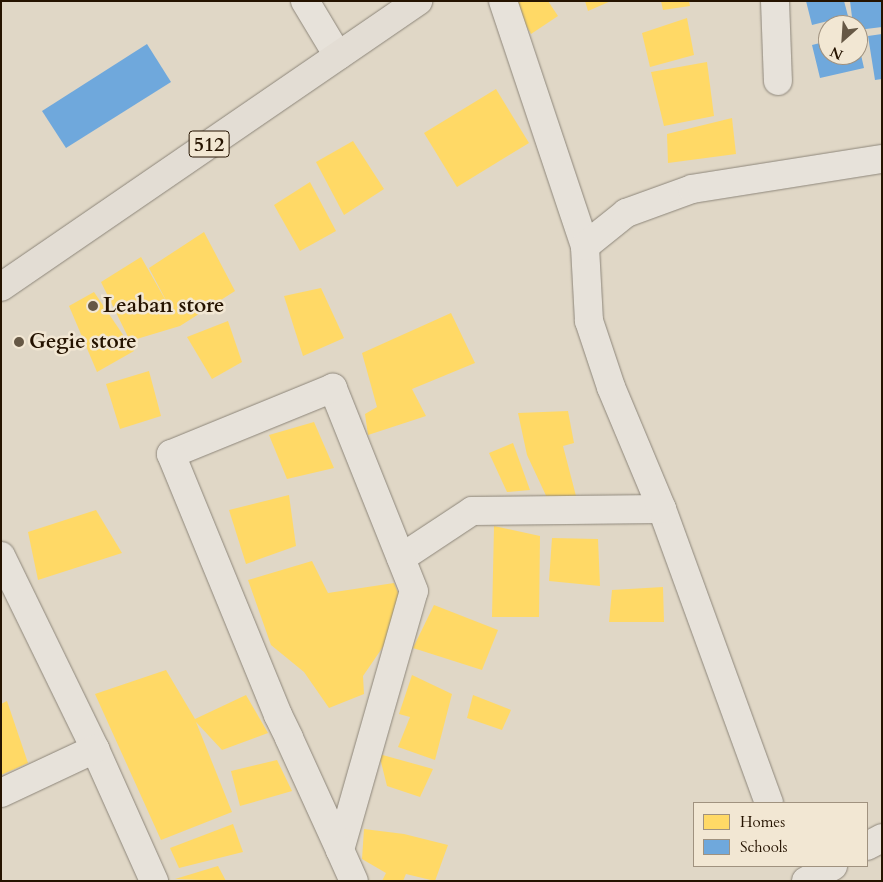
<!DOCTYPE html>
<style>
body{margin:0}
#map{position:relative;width:883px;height:882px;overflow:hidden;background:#e0d7c6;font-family:Cardo,serif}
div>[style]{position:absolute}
.homes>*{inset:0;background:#ffd966}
.schools>*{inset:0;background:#6fa8dc}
.roads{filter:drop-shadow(0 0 1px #8d867a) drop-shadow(0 0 1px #8d867a)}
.minor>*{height:28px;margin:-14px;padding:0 14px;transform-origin:14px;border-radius:14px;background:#e7e2da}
.major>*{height:28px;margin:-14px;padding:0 14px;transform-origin:14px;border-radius:14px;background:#e3ddd4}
.dots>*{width:14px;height:14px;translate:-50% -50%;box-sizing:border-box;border:2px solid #f2e7d3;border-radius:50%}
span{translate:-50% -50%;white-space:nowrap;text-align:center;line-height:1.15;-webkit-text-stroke:5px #f2e7d3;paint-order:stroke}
.shield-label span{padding:1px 4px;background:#f2e7d3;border:1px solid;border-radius:4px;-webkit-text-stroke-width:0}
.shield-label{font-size:20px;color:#251300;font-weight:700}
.poi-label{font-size:21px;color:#251300;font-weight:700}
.left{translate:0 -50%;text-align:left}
.frame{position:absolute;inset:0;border:2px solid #251300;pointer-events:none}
.legend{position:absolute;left:693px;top:802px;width:175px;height:65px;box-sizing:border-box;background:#f2e7d3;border:1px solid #a0927f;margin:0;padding:6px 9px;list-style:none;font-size:15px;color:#251300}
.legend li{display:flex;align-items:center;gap:10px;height:25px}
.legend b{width:25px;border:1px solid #a0927f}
.north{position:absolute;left:818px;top:15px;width:50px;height:50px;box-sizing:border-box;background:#f2e7d3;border:1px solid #a0927f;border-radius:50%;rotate:206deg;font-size:14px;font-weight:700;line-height:20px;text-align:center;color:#251300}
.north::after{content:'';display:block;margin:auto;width:18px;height:22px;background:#665845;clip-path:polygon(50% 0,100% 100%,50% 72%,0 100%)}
</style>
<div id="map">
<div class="homes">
<i style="clip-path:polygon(512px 1px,548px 1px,558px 16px,531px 34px)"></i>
<i style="clip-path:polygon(585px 1px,611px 1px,588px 11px)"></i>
<i style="clip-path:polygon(661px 1px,689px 1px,690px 6px,663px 10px)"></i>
<i style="clip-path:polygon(687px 18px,694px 55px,650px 67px,642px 33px)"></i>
<i style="clip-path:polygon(707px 62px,714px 116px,664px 126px,651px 72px)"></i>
<i style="clip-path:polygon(496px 89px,529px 143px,457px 187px,424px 133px)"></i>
<i style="clip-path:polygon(732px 118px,736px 154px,668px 163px,667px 134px)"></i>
<i style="clip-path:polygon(353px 141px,384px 189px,344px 215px,316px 162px)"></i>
<i style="clip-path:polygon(310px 182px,336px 231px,300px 251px,274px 205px)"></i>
<i style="clip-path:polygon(204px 232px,235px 291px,180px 326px,130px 341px,101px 282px,141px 257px,170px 308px,149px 268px)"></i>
<i style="clip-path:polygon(321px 288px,344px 338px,303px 356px,284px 296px)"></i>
<i style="clip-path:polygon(94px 292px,134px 351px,97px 372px,69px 306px)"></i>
<i style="clip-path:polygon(451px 313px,475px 363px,412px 389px,426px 416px,368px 435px,365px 414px,377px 407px,362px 353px)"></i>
<i style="clip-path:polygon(228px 321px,242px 362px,212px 379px,187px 337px)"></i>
<i style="clip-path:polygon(149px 371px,161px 416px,120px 429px,106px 384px)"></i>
<i style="clip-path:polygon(568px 411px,574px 443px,563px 446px,576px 496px,549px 502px,527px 455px,518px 413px)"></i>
<i style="clip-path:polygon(314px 422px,334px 468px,287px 479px,269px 435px)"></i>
<i style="clip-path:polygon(513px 443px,530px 490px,507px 492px,489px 453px)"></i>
<i style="clip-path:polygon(289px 495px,296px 546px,246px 564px,229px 510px)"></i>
<i style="clip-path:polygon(96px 510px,122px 553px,38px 580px,28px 532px)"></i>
<i style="clip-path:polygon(494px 526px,540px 536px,539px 617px,492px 617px)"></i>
<i style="clip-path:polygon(552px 538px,598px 539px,600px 586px,549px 581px)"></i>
<i style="clip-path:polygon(312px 561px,328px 593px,394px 583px,399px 595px,387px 641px,363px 676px,364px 694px,329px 708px,304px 672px,271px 645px,248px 580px)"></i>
<i style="clip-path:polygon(663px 587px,664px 622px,609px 622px,612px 590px)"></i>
<i style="clip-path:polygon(434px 605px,498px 630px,482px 670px,413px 648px)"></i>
<i style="clip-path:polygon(166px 670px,195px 719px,246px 695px,268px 733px,222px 750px,196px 722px,232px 812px,161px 840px,95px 694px)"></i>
<i style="clip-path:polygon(412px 675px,452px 694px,435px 760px,398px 747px,410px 717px,399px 714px)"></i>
<i style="clip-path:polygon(473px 695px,511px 710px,502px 730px,467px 718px)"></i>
<i style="clip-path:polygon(7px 701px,28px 763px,1px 775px,1px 704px)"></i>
<i style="clip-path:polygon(379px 754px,433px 769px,420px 797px,387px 786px)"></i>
<i style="clip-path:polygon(277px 760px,292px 791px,240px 806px,231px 771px)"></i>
<i style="clip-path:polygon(233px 824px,243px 852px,179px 868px,170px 848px)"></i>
<i style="clip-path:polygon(364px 829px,404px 834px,448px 845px,435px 881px,406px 874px,403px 881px,382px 881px,386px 873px,362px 859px)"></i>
<i style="clip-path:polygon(218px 866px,226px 881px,175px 879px)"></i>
</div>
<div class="schools">
<i style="clip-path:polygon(806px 1px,844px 1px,848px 16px,812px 25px)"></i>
<i style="clip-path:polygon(850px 1px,882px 1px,882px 27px,858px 30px,858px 25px,853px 25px)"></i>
<i style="clip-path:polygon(882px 34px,882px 79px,875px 80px,868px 36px)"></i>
<i style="clip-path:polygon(828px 41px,828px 55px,858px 55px,859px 46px,864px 68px,820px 78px,812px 45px)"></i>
<i style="clip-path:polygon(147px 44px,171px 82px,66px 148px,42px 111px)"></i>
</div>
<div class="roads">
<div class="minor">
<i style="left:305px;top:1px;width:64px;rotate:59deg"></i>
<i style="left:503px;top:1px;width:258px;rotate:71.5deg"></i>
<i style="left:775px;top:1px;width:80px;rotate:87.9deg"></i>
<i style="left:1px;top:556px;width:215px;rotate:64deg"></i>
<i style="left:95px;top:749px;width:145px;rotate:65.9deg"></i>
<i style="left:401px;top:558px;width:85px;rotate:-33.5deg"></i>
<i style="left:472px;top:511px;width:190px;rotate:-0.6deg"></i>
<i style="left:1px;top:793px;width:104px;rotate:-25.1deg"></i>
<i style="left:769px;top:803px;width:313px;rotate:-110deg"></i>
<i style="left:662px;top:509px;width:132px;rotate:-112.7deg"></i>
<i style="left:611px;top:387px;width:70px;rotate:-108.4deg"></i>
<i style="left:589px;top:321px;width:75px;rotate:-93.1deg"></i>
<i style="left:585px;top:246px;width:53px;rotate:-38.8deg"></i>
<i style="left:626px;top:213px;width:70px;rotate:-20deg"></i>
<i style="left:692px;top:189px;width:192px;rotate:-9deg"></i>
<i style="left:867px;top:846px;width:17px;rotate:-28deg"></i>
<i style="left:340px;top:850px;width:269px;rotate:-74.1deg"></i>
<i style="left:414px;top:591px;width:219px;rotate:-111.8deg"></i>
<i style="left:333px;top:388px;width:175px;rotate:157.8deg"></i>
<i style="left:171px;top:454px;width:282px;rotate:67.7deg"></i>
<i style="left:278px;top:715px;width:25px;rotate:64deg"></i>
<i style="left:289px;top:738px;width:123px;rotate:65.5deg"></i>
<i style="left:340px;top:850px;width:34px;rotate:66deg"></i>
<i style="left:806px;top:881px;width:31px;rotate:-29deg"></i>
</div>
<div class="major">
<i style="left:1px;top:287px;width:506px;rotate:-34.44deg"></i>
</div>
</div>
<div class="dots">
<i style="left:93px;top:306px;background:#665845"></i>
<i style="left:19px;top:342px;background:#665845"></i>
</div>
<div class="shield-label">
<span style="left:209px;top:144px">512</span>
</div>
<div class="poi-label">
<span class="left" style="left:103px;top:306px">Leaban store</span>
<span class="left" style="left:29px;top:342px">Gegie store</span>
</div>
<div class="frame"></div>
<ul class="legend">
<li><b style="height:14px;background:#ffd966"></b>Homes</li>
<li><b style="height:14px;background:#6fa8dc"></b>Schools</li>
</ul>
<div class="north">N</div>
</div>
